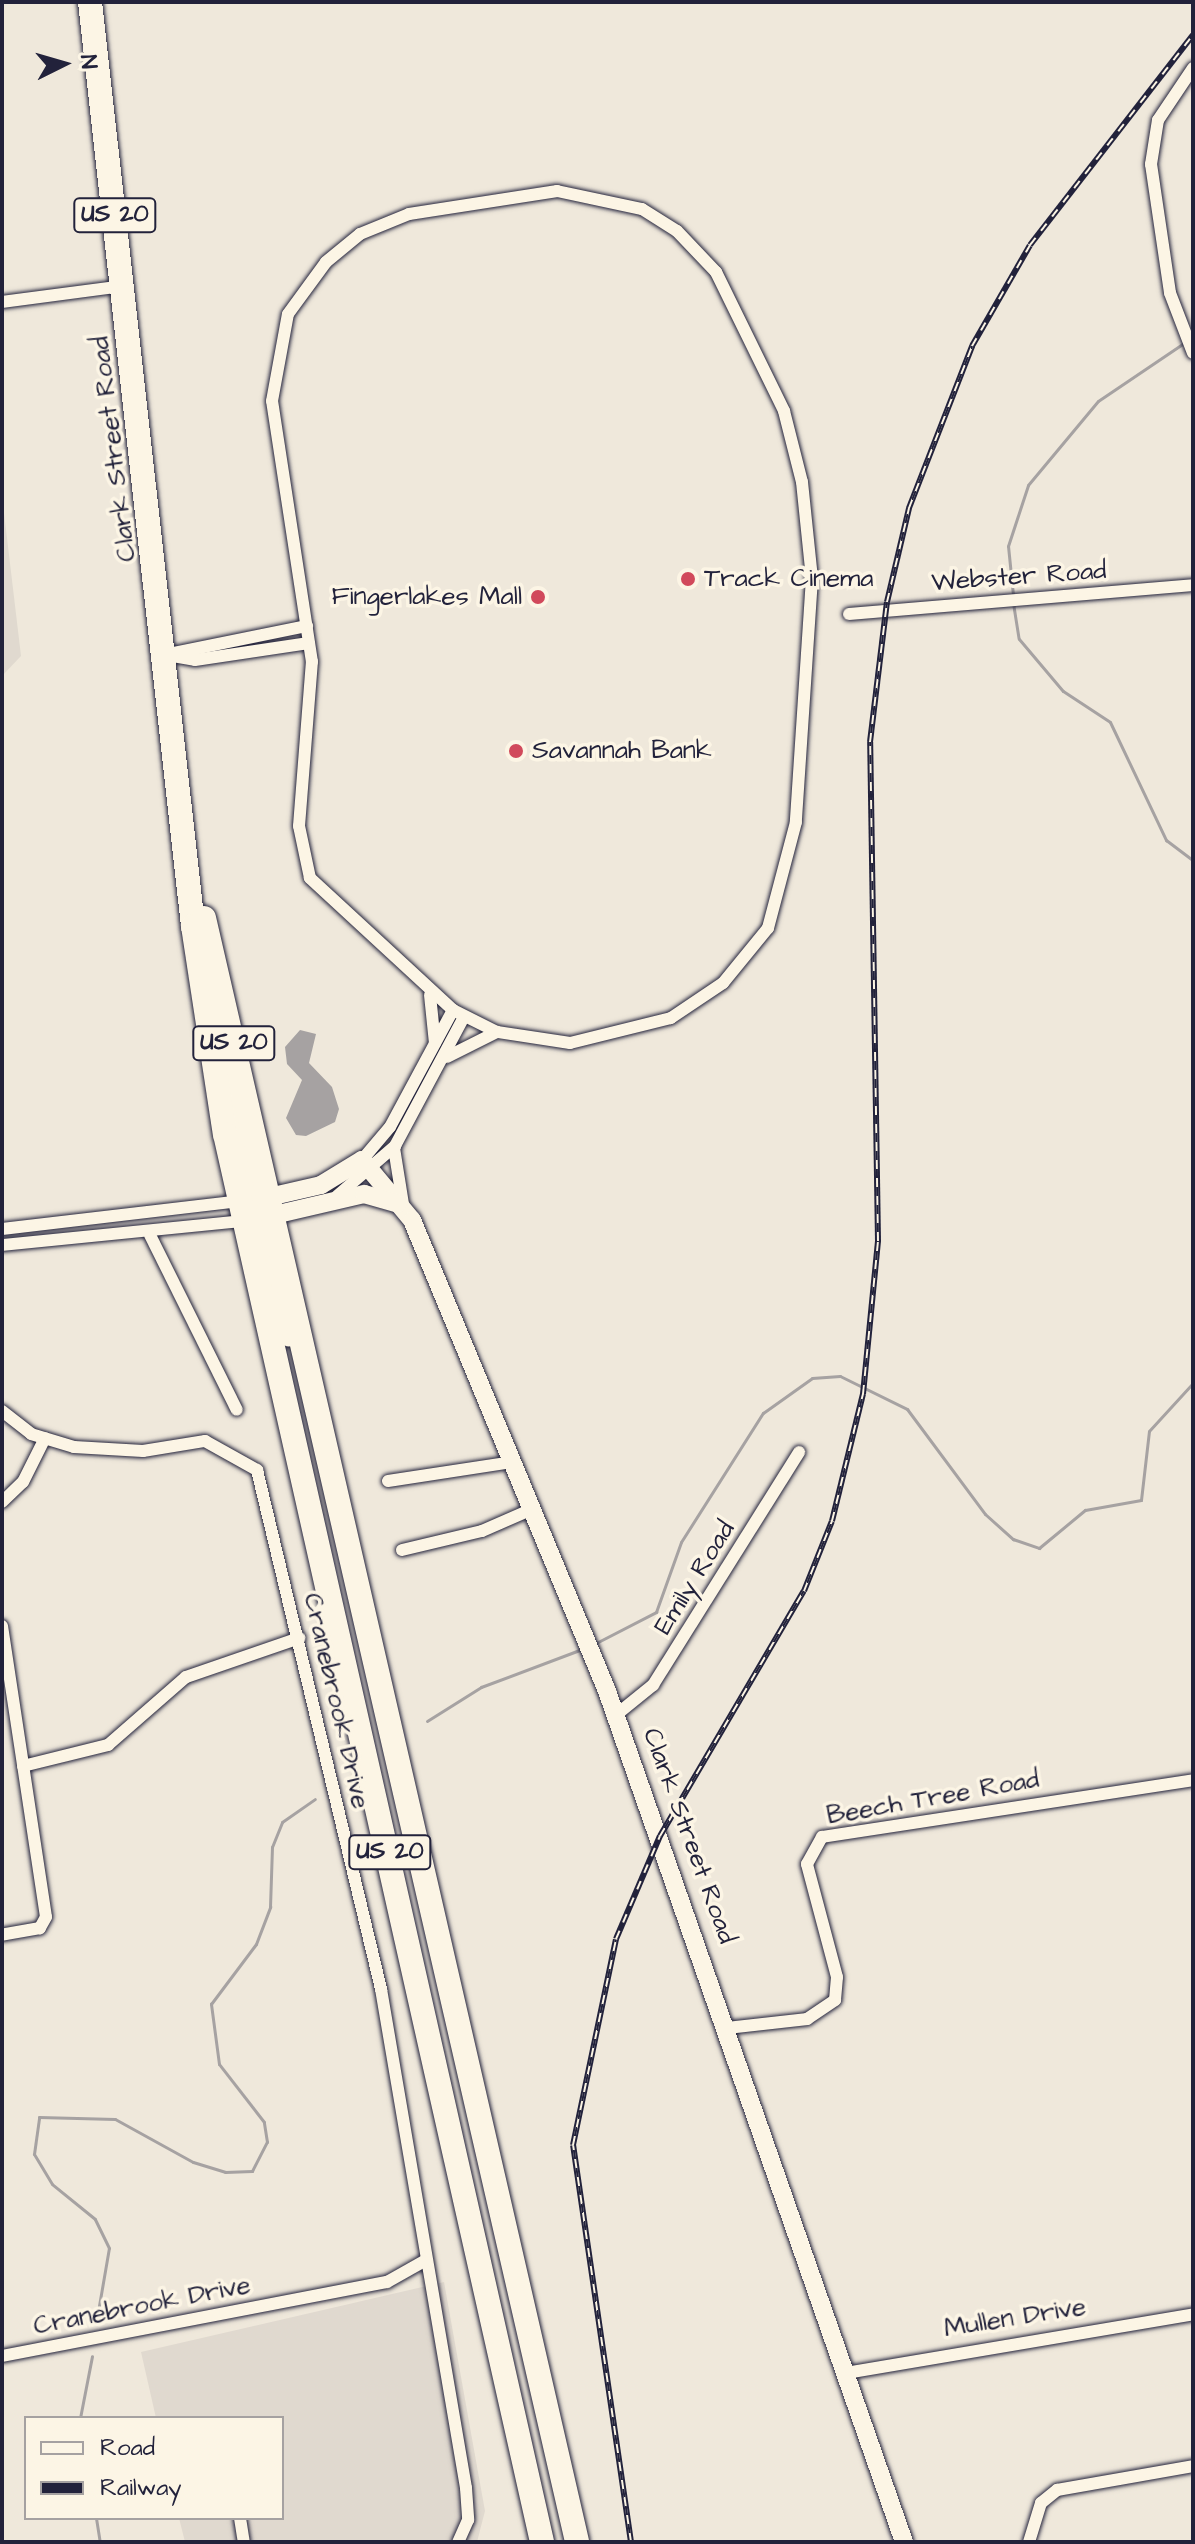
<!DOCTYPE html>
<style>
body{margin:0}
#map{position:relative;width:1195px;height:2544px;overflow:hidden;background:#efe8db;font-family:"Architects Daughter",sans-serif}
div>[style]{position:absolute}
.built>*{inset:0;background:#e0d9cf}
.water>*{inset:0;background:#a6a2a2}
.stream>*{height:3px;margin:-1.5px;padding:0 1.5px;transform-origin:1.5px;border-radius:1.5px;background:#a6a2a2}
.roads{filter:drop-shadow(0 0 2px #22223b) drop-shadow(0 0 2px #22223b)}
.street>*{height:12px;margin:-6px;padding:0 6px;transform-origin:6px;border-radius:6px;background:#fcf5e5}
.secondary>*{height:18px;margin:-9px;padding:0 9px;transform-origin:9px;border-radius:9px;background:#fcf5e5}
.primary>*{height:20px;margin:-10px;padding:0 10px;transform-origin:10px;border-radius:10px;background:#fcf5e5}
.highway>*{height:24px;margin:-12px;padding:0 12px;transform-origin:12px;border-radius:12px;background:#fcf5e5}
.rail>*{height:6px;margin-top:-3px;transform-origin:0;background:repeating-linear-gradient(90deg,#fcf5e5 0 9px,#22223b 0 18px);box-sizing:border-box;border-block:2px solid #22223b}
.dots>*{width:22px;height:22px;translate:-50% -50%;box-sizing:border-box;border:4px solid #fcf5e5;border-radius:50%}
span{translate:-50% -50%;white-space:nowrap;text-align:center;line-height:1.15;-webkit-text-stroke:7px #fcf5e5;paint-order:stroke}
.shield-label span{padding:2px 6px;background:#fcf5e5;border:2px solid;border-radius:6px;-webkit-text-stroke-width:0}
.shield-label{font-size:24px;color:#22223b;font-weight:700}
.street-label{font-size:26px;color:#22223b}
.poi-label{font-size:26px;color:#22223b}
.left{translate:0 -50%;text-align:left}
.right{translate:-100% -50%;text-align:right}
.frame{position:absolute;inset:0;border:4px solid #22223b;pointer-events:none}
.legend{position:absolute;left:24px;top:2416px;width:260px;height:104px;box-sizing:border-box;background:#fcf5e5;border:2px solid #a5a1a1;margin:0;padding:10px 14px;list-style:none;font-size:24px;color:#22223b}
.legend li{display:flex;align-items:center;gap:16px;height:40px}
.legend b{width:40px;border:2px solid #a5a1a1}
.north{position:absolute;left:24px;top:24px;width:80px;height:80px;-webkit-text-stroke:6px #fcf5e5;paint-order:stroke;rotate:85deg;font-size:22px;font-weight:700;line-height:32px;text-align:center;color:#22223b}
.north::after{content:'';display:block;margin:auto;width:28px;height:36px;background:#22223b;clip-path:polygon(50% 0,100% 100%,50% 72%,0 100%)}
</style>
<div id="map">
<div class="built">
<i style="clip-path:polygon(2px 496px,21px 656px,2px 676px)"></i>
<i style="clip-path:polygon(444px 2282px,485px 2511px,477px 2542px,185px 2542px,179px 2518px,282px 2518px,282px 2418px,156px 2418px,141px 2352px)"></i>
</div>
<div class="water">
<i style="clip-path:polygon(300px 1030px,316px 1034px,309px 1063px,332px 1087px,339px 1109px,335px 1122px,306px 1136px,296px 1135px,286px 1118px,302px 1080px,287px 1064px,285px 1047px)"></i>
</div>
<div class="stream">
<i style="left:1013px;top:595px;width:49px;rotate:-95.8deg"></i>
<i style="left:1008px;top:546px;width:64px;rotate:-71.8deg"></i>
<i style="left:1028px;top:485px;width:109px;rotate:-50.2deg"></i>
<i style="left:1098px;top:401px;width:104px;rotate:-34deg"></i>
<i style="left:1013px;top:603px;width:36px;rotate:81deg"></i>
<i style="left:1019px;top:639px;width:68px;rotate:49.8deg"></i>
<i style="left:1063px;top:691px;width:56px;rotate:33.4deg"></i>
<i style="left:1110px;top:722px;width:131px;rotate:64.6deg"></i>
<i style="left:1166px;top:840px;width:34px;rotate:37deg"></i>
<i style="left:596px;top:1643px;width:68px;rotate:-27.3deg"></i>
<i style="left:656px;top:1612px;width:74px;rotate:-70.3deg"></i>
<i style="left:681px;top:1542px;width:153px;rotate:-57.6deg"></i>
<i style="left:763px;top:1413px;width:60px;rotate:-35.5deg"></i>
<i style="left:812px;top:1378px;width:28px;rotate:-4deg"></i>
<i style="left:840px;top:1376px;width:75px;rotate:26.2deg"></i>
<i style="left:907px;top:1409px;width:131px;rotate:53.4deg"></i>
<i style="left:985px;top:1514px;width:38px;rotate:42deg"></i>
<i style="left:1013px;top:1539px;width:28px;rotate:19deg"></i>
<i style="left:1039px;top:1548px;width:60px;rotate:-39.6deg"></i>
<i style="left:1085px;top:1510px;width:57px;rotate:-10.1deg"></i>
<i style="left:1141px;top:1500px;width:69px;rotate:-83.4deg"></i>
<i style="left:1149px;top:1431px;width:65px;rotate:-47.5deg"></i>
<i style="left:427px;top:1721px;width:64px;rotate:-32.2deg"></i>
<i style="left:481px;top:1687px;width:108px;rotate:-20.6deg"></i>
<i style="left:96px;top:2323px;width:76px;rotate:-80.2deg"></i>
<i style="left:109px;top:2248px;width:32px;rotate:-116deg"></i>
<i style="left:95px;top:2219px;width:55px;rotate:-140.9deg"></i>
<i style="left:52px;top:2184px;width:35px;rotate:-121deg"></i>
<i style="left:34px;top:2154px;width:37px;rotate:-82deg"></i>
<i style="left:39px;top:2117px;width:76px;rotate:1.5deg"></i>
<i style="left:115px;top:2119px;width:89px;rotate:28.9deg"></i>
<i style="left:193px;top:2162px;width:34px;rotate:17deg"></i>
<i style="left:225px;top:2172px;width:27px;rotate:-2deg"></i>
<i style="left:252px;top:2171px;width:33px;rotate:-63deg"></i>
<i style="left:267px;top:2142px;width:20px;rotate:-99deg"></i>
<i style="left:264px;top:2122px;width:73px;rotate:-127.8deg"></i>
<i style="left:219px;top:2064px;width:61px;rotate:-97.6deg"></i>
<i style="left:211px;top:2004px;width:75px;rotate:-53.1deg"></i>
<i style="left:256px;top:1944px;width:40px;rotate:-69deg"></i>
<i style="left:270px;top:1907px;width:60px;rotate:-88.1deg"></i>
<i style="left:272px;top:1847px;width:27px;rotate:-68deg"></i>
<i style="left:282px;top:1822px;width:40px;rotate:-34.9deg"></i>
<i style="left:80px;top:2418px;width:63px;rotate:-79deg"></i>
<i style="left:96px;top:2518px;width:24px;rotate:81deg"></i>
</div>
<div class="roads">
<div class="street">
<i style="left:1193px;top:68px;width:63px;rotate:123.9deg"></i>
<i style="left:1158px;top:120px;width:45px;rotate:99deg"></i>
<i style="left:1151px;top:164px;width:130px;rotate:81.6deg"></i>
<i style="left:1170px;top:293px;width:64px;rotate:69deg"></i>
<i style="left:557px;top:191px;width:87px;rotate:12deg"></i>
<i style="left:642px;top:209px;width:41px;rotate:32.2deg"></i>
<i style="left:677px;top:231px;width:57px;rotate:46.4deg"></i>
<i style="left:716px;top:272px;width:155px;rotate:63.9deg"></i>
<i style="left:784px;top:411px;width:73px;rotate:75.8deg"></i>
<i style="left:802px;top:482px;width:97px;rotate:84.1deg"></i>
<i style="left:812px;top:578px;width:245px;rotate:93.8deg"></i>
<i style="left:796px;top:822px;width:110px;rotate:104.8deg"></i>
<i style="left:768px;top:928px;width:71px;rotate:129.3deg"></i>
<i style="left:723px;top:983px;width:63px;rotate:146.1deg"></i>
<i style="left:671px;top:1018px;width:104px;rotate:166.1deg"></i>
<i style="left:570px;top:1043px;width:74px;rotate:-171.4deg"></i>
<i style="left:497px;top:1032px;width:49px;rotate:-153.4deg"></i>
<i style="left:453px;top:1010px;width:195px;rotate:-137.3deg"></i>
<i style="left:310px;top:878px;width:53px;rotate:-101.9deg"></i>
<i style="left:299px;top:826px;width:165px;rotate:-85.5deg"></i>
<i style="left:312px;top:662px;width:264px;rotate:-98.7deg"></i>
<i style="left:272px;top:401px;width:88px;rotate:-79.6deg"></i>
<i style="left:288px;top:314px;width:64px;rotate:-53.8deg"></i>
<i style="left:326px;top:262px;width:44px;rotate:-39.5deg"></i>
<i style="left:360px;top:234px;width:53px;rotate:-22.2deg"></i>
<i style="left:409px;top:214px;width:150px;rotate:-8.8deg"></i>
<i style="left:2px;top:302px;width:123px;rotate:-7.5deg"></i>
<i style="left:849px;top:614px;width:345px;rotate:-4.8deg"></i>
<i style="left:169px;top:654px;width:141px;rotate:-11.5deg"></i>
<i style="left:167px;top:655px;width:28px;rotate:10deg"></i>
<i style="left:195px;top:660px;width:115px;rotate:-8.5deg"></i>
<i style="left:430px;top:995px;width:48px;rotate:84.1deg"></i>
<i style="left:447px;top:1057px;width:56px;rotate:-26.6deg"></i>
<i style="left:394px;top:1148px;width:57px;rotate:80.9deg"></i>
<i style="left:362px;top:1160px;width:43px;rotate:-49.7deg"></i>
<i style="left:390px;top:1127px;width:133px;rotate:-61.7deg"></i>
<i style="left:337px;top:1196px;width:77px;rotate:-40.8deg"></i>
<i style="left:395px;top:1146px;width:146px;rotate:-61.9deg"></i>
<i style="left:2px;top:1229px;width:239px;rotate:-6.7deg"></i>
<i style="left:150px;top:1235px;width:195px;rotate:63.6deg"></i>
<i style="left:2px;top:1245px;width:242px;rotate:-5.7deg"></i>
<i style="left:2px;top:1411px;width:37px;rotate:38deg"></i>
<i style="left:31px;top:1434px;width:45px;rotate:16.8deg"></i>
<i style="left:74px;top:1447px;width:69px;rotate:3.3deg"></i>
<i style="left:143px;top:1451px;width:63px;rotate:-9.2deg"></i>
<i style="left:205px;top:1441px;width:60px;rotate:29.1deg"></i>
<i style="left:257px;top:1470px;width:534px;rotate:76.56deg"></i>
<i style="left:381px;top:1989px;width:506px;rotate:80.33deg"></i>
<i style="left:466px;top:2488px;width:32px;rotate:86deg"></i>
<i style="left:468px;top:2520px;width:24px;rotate:114deg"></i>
<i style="left:388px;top:1481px;width:125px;rotate:-8.7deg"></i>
<i style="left:2px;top:1502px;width:29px;rotate:-44deg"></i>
<i style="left:23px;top:1482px;width:49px;rotate:-63.4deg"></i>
<i style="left:402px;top:1550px;width:82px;rotate:-13.4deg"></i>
<i style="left:482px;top:1531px;width:55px;rotate:-23.7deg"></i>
<i style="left:2px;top:1626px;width:294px;rotate:81.4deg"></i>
<i style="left:46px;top:1917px;width:13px;rotate:119deg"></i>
<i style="left:40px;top:1928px;width:39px;rotate:170deg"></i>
<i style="left:616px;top:1715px;width:48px;rotate:-39deg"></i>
<i style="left:653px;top:1685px;width:275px;rotate:-57.9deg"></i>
<i style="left:23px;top:1766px;width:88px;rotate:-13.9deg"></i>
<i style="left:108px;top:1745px;width:103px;rotate:-41.1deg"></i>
<i style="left:186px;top:1677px;width:120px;rotate:-19deg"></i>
<i style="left:727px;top:2028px;width:81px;rotate:-6.4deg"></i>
<i style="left:807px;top:2019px;width:34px;rotate:-34deg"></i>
<i style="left:835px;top:2000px;width:23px;rotate:-85deg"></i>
<i style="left:837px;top:1977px;width:117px;rotate:-104.9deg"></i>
<i style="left:807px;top:1864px;width:31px;rotate:-61deg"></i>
<i style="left:822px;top:1837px;width:375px;rotate:-8.7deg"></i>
<i style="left:2px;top:2356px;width:392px;rotate:-10.9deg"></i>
<i style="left:387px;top:2282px;width:45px;rotate:-29.4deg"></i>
<i style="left:846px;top:2373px;width:352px;rotate:-9.6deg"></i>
<i style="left:240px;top:2518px;width:24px;rotate:81deg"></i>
<i style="left:1029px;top:2542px;width:41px;rotate:-72.9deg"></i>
<i style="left:1041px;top:2503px;width:21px;rotate:-39deg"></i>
<i style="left:1057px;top:2490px;width:138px;rotate:-10deg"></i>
</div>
<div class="secondary">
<i style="left:256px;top:1200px;width:67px;rotate:-13deg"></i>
<i style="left:321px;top:1185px;width:48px;rotate:-31.4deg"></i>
<i style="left:362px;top:1160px;width:78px;rotate:50.2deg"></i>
<i style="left:412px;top:1220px;width:510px;rotate:67.51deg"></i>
<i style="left:607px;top:1691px;width:901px;rotate:70.76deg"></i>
<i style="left:261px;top:1218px;width:106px;rotate:-13.1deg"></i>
<i style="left:364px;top:1194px;width:35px;rotate:16deg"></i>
</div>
<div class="primary">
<i style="left:222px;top:1070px;width:109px;rotate:75.7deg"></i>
<i style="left:249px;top:1176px;width:41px;rotate:60.9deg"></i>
<i style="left:239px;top:1201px;width:24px;rotate:45deg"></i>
<i style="left:256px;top:1218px;width:123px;rotate:74.4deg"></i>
</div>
<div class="highway">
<i style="left:90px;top:2px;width:930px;rotate:83.64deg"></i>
<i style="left:193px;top:926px;width:210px;rotate:81.3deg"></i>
<i style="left:225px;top:1134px;width:1443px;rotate:77.31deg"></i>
<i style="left:204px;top:918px;width:1666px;rotate:77.06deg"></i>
</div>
</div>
<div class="rail">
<i style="left:631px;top:2542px;width:401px;rotate:-98.3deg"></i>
<i style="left:573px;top:2145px;width:210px;rotate:-78.2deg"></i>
<i style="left:616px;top:1939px;width:112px;rotate:-66.9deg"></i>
<i style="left:660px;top:1836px;width:284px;rotate:-59.6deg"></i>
<i style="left:804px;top:1591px;width:75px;rotate:-68.2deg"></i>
<i style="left:832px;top:1521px;width:131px;rotate:-76.3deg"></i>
<i style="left:863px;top:1394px;width:154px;rotate:-84.4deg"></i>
<i style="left:878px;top:1241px;width:499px;rotate:-90.9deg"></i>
<i style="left:870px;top:742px;width:141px;rotate:-83.1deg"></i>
<i style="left:887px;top:602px;width:97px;rotate:-76.8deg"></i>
<i style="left:909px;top:508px;width:174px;rotate:-68.7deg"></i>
<i style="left:972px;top:346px;width:116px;rotate:-60.1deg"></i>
<i style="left:1030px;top:245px;width:266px;rotate:-52.2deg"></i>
</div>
<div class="dots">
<i style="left:688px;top:579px;background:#d1495b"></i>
<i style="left:538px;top:597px;background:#d1495b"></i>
<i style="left:516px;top:751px;background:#d1495b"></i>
</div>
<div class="shield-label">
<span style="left:115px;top:215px">US 20</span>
<span style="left:234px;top:1043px">US 20</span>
<span style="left:390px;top:1852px">US 20</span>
</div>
<div class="street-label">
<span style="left:114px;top:449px;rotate:-97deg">Clark Street Road</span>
<span style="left:1019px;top:577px;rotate:-4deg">Webster Road</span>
<span style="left:695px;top:1578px;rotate:-58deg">Emily Road</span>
<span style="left:336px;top:1701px;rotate:77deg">Cranebrook Drive</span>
<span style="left:933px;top:1798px;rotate:-10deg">Beech Tree Road</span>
<span style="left:689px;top:1836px;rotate:70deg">Clark Street Road</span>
<span style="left:142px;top:2306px;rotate:-11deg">Cranebrook Drive</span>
<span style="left:1015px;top:2318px;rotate:-9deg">Mullen Drive</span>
</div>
<div class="poi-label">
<span class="left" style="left:704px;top:579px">Track Cinema</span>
<span class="right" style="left:522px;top:597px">Fingerlakes Mall</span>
<span class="left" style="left:532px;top:751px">Savannah Bank</span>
</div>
<div class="frame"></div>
<ul class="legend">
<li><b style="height:10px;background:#fcf5e5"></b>Road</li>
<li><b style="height:10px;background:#22223b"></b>Railway</li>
</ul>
<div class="north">N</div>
</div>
